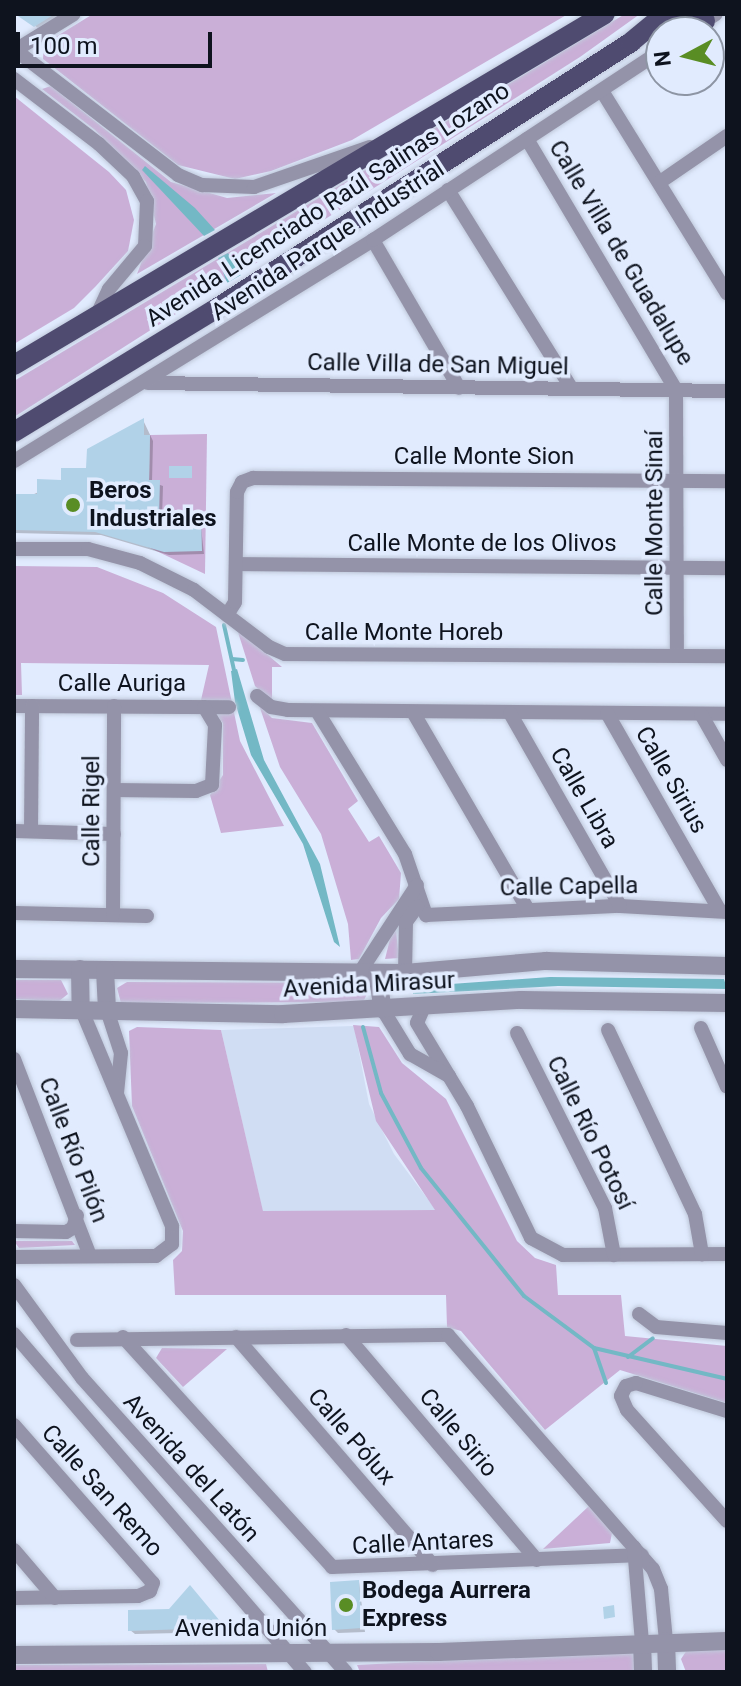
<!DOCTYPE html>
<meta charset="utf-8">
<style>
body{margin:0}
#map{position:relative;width:741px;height:1686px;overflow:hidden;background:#e1ebfe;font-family:Roboto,sans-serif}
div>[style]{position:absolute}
.built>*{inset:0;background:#d0ddf3}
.green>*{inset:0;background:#caafd7}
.water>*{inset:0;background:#73b8c5}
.shadow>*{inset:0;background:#0003}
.stream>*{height:4px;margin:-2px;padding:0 2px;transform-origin:2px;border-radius:2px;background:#73b8c5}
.building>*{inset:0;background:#b1d2e8}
.roads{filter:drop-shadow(0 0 2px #bfc8da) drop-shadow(0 0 2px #bfc8da)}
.minor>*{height:14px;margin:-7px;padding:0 7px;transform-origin:7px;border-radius:7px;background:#9493a9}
.tertiary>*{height:18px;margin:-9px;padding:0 9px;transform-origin:9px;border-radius:9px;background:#9493a9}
.primary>*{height:20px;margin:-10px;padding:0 10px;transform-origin:10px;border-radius:10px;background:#4f4b70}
.dots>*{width:22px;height:22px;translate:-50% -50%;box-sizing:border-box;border:4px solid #e1ebfe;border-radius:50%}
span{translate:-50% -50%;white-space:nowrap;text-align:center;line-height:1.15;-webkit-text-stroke:7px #e1ebfe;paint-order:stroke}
.street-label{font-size:24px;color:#0e131e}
.poi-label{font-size:24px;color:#0e131e;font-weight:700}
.left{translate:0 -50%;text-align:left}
.frame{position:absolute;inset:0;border:16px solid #0e131e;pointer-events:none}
.north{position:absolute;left:645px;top:16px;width:80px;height:80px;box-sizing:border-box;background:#e1ebfe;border:2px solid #8d95a4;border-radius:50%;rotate:263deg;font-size:22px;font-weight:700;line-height:32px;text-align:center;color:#0e131e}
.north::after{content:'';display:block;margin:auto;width:28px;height:36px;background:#598d24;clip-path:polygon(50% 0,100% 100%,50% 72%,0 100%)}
.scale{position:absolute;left:16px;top:32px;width:196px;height:36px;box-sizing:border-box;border:4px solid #0e131e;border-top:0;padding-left:10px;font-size:24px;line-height:28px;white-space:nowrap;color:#0e131e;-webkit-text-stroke:6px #e1ebfe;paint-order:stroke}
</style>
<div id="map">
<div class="built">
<i style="clip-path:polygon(354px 1026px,369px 1104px,394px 1154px,436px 1210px,263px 1212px,221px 1030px)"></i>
</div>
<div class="green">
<i style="clip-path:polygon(93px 14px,568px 14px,352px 140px,271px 171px,235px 179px,178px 165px,43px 59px,44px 44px)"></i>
<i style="clip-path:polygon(625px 14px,640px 14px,580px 57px,14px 417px,14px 381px)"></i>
<i style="clip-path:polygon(51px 86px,171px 182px,227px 198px,276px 193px,137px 274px,156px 224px,146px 182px,95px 130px,42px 89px)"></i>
<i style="clip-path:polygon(14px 96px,109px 172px,126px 190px,134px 220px,128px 251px,96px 286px,74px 308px,14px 344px)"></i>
<i style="clip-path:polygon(207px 434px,205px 574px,148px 547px,150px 435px)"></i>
<i style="clip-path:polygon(14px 566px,97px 567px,163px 593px,216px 627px,240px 741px,284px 826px,221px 833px,210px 795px,223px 775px,223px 723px,201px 700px,209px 665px,21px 663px,22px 695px,14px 695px)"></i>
<i style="clip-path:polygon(237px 629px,282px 667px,272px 667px,272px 702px,255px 686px)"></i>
<i style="clip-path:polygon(259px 705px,272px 718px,312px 723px,358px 801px,348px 809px,369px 842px,379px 836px,401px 873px,399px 899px,381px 918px,359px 959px,351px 960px,348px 924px,321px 834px,280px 767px)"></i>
<i style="clip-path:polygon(396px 931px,399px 958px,385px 959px,391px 935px)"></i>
<i style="clip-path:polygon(14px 980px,61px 980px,68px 994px,59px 1001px,14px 999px)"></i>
<i style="clip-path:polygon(127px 982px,362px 983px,368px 992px,363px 1002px,121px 1003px,117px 988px)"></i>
<i style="clip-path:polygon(353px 1025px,379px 1027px,402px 1063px,446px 1099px,517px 1241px,535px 1258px,556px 1265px,558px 1295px,621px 1295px,625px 1336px,727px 1346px,727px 1403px,620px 1370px,545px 1430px,461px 1331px,447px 1327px,446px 1295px,175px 1295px,173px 1260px,182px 1251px,183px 1231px,132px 1106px,129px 1031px,137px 1027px,221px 1030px,263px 1211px,435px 1210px,376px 1121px)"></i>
<i style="clip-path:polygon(14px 1241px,72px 1241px,75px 1245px,19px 1248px)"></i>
<i style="clip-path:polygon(162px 1348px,227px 1349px,183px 1387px,156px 1358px)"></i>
<i style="clip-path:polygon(589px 1506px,612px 1533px,610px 1543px,543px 1549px)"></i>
<i style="clip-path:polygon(687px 1650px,727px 1650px,727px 1672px,686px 1672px,681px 1659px)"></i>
<i style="clip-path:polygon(627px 1651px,635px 1655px,634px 1672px,360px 1672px,357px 1665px)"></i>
<i style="clip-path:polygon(266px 1664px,268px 1672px,14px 1672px,14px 1665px)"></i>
</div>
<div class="water">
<i style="clip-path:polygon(145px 166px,195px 208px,215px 230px,204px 236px,142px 170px)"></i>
<i style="clip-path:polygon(228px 253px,241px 275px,227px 283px,218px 258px)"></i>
<i style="clip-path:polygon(237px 669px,264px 760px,320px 864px,340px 947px,334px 942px,303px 844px,251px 755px,235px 702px,231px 671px)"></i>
<i style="clip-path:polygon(550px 977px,724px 979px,727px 989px,558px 986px,413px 994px,413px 989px,437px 985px)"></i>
</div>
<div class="shadow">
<i style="clip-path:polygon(20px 14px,62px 14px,38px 28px)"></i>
<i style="clip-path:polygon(143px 420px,153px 441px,152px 482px,163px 486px,162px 519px,200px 518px,204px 554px,169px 555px,101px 535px,14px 533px,14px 503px,88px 470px)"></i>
<i style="clip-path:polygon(359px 1582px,365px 1632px,338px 1633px,334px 1629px)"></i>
<i style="clip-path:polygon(194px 1592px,223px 1627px,221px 1632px,135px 1634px,130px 1630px,170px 1611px)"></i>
</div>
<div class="stream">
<i style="left:224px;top:625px;width:46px;rotate:77.5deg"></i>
<i style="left:232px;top:659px;width:11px;rotate:5deg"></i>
<i style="left:363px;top:1027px;width:68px;rotate:74.7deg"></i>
<i style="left:381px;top:1093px;width:85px;rotate:61.9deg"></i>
<i style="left:421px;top:1168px;width:164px;rotate:51.2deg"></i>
<i style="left:524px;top:1296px;width:87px;rotate:36.6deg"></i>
<i style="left:594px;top:1348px;width:137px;rotate:13.1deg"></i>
<i style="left:594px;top:1348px;width:37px;rotate:71deg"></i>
<i style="left:628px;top:1357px;width:31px;rotate:-37deg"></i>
</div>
<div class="building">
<i style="clip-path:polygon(15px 14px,55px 14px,34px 27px)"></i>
<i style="clip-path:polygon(144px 418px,144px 435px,150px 435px,149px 480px,160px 480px,159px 517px,201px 516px,202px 551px,164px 552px,95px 532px,14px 530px,14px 494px,37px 494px,37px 479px,61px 480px,61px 468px,86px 468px,87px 449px)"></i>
<i style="clip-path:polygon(169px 466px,192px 466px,192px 478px,169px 478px)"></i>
<i style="clip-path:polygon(359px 1580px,362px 1628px,332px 1630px,330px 1582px)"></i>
<i style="clip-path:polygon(190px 1585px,220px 1621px,216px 1628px,128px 1631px,128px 1610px,169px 1609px)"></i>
<i style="clip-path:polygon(614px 1605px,615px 1617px,604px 1619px,603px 1607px)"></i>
</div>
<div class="roads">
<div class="minor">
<i style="left:688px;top:32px;width:33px;rotate:-33deg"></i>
<i style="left:14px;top:49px;width:207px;rotate:37.5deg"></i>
<i style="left:178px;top:175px;width:26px;rotate:23deg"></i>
<i style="left:202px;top:185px;width:52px;rotate:2.2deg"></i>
<i style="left:254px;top:187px;width:123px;rotate:-19deg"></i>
<i style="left:14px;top:51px;width:70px;rotate:-31.7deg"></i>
<i style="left:14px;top:79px;width:107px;rotate:37.4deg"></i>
<i style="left:99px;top:144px;width:47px;rotate:43.3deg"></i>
<i style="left:133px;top:176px;width:29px;rotate:61deg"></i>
<i style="left:147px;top:201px;width:45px;rotate:92.5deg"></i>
<i style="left:145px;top:246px;width:56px;rotate:129.9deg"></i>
<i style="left:109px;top:289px;width:31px;rotate:115deg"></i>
<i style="left:602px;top:91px;width:238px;rotate:58.3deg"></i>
<i style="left:527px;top:139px;width:292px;rotate:59.3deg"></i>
<i style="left:676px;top:390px;width:265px;rotate:89.8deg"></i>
<i style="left:660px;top:182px;width:81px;rotate:-34.5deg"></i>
<i style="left:448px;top:190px;width:234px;rotate:58.1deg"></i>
<i style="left:373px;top:240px;width:171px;rotate:59.8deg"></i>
<i style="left:148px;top:383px;width:579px;rotate:0.79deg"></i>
<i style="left:14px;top:461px;width:422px;rotate:-31.6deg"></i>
<i style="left:373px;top:240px;width:344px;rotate:-33.3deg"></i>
<i style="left:14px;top:549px;width:74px"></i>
<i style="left:88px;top:549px;width:54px;rotate:15.1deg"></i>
<i style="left:140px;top:563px;width:60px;rotate:26.6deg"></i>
<i style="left:194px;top:590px;width:94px;rotate:37.2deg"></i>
<i style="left:269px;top:647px;width:17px;rotate:24deg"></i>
<i style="left:285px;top:654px;width:442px;rotate:0.3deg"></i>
<i style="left:236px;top:564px;width:491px;rotate:0.5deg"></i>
<i style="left:227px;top:615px;width:15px;rotate:-58deg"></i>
<i style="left:235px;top:602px;width:110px;rotate:-89deg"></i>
<i style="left:237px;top:492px;width:11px;rotate:-63deg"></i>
<i style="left:242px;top:482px;width:12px;rotate:-20deg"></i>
<i style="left:253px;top:478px;width:474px;rotate:0.4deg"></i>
<i style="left:257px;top:696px;width:18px;rotate:38deg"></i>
<i style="left:271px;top:707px;width:17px;rotate:10deg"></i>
<i style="left:288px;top:710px;width:439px;rotate:0.5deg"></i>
<i style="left:14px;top:706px;width:215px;rotate:0.3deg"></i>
<i style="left:317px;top:711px;width:168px;rotate:58.4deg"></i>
<i style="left:405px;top:854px;width:65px;rotate:71deg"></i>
<i style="left:426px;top:915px;width:194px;rotate:-2.7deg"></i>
<i style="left:620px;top:906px;width:107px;rotate:3.2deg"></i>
<i style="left:413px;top:712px;width:227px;rotate:59.8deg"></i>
<i style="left:510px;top:713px;width:222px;rotate:60.3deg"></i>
<i style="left:607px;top:713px;width:228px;rotate:60.3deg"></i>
<i style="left:701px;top:714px;width:53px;rotate:60.5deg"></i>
<i style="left:114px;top:790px;width:82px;rotate:0.7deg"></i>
<i style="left:196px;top:791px;width:17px;rotate:-21deg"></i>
<i style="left:212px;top:785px;width:60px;rotate:-87.1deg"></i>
<i style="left:215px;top:725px;width:21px;rotate:-121deg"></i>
<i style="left:14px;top:831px;width:100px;rotate:1.7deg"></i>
<i style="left:31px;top:831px;width:125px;rotate:-89.5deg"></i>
<i style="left:14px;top:913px;width:133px;rotate:1.3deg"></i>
<i style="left:113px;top:915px;width:209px;rotate:-89.7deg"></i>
<i style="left:360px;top:972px;width:104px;rotate:-56.8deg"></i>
<i style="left:405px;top:973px;width:51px;rotate:-88.9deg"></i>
<i style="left:406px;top:922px;width:19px;rotate:-54deg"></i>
<i style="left:424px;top:1007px;width:17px;rotate:114deg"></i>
<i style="left:417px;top:1023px;width:97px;rotate:58.9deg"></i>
<i style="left:467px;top:1106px;width:147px;rotate:64.1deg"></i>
<i style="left:531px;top:1238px;width:36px;rotate:28deg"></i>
<i style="left:563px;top:1255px;width:164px;rotate:-0.3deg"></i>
<i style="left:107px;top:1010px;width:45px;rotate:72deg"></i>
<i style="left:121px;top:1053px;width:40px;rotate:95.7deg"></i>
<i style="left:383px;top:1010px;width:52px;rotate:58.5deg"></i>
<i style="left:410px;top:1054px;width:45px;rotate:29.4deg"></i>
<i style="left:701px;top:1028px;width:64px;rotate:66.2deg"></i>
<i style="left:608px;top:1030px;width:204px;rotate:64.7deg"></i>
<i style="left:695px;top:1214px;width:41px;rotate:80.1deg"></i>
<i style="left:517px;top:1033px;width:196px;rotate:63.3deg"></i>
<i style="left:605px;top:1208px;width:48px;rotate:79.2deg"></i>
<i style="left:14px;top:1059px;width:211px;rotate:68.9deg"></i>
<i style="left:14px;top:1231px;width:52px;rotate:1.1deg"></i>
<i style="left:66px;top:1232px;width:8px;rotate:-30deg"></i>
<i style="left:73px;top:1228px;width:13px;rotate:-72deg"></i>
<i style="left:14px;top:1257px;width:142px;rotate:-0.4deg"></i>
<i style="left:156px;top:1256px;width:20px;rotate:-37deg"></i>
<i style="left:172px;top:1244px;width:18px;rotate:-90deg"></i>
<i style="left:172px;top:1226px;width:236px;rotate:-112.7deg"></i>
<i style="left:14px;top:1285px;width:115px;rotate:53.8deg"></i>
<i style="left:82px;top:1378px;width:395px;rotate:48.1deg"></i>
<i style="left:639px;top:1314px;width:21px;rotate:37deg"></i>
<i style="left:656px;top:1327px;width:71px;rotate:4.8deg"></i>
<i style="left:14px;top:1334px;width:446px;rotate:49.3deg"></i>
<i style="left:346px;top:1335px;width:295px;rotate:49.7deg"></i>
<i style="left:123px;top:1337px;width:311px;rotate:47.7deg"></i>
<i style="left:332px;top:1567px;width:310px;rotate:-2.2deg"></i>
<i style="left:236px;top:1337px;width:301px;rotate:49.2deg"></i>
<i style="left:77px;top:1340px;width:371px;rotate:-0.8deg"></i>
<i style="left:448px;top:1335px;width:311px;rotate:48.8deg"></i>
<i style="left:653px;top:1569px;width:22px;rotate:68deg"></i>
<i style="left:661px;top:1589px;width:52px;rotate:84.5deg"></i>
<i style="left:727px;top:1411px;width:95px;rotate:-162.9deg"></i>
<i style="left:636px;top:1383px;width:10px;rotate:163deg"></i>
<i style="left:626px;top:1386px;width:11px;rotate:117deg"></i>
<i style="left:621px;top:1396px;width:15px;rotate:67deg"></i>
<i style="left:627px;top:1410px;width:149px;rotate:48deg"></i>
<i style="left:14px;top:1425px;width:210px;rotate:48.7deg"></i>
<i style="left:153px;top:1583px;width:9px;rotate:111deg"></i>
<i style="left:150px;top:1591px;width:13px;rotate:157deg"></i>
<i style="left:138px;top:1596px;width:124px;rotate:179.1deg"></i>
<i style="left:634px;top:1547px;width:95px;rotate:85.2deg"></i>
<i style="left:14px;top:1550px;width:63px;rotate:49.5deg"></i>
</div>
<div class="tertiary">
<i style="left:14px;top:969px;width:391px;rotate:0.6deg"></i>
<i style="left:405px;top:973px;width:142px;rotate:-4.9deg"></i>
<i style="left:546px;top:961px;width:181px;rotate:1.6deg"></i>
<i style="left:80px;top:969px;width:39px;rotate:89deg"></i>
<i style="left:105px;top:970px;width:40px;rotate:87.1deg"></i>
<i style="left:377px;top:973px;width:37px;rotate:81deg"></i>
<i style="left:14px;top:1009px;width:269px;rotate:1.1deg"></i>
<i style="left:283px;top:1014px;width:238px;rotate:-3.4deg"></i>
<i style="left:521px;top:1000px;width:206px;rotate:0.8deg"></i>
<i style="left:666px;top:1641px;width:31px;rotate:88deg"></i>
<i style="left:642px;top:1642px;width:30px;rotate:88deg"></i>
<i style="left:14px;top:1655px;width:425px;rotate:-0.4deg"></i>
<i style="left:439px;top:1652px;width:288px;rotate:-2.2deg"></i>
</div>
<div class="primary">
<i style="left:659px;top:22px;width:46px;rotate:-1.2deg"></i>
<i style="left:14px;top:365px;width:687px;rotate:-30.71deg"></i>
<i style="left:14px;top:432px;width:234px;rotate:-31.4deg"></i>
<i style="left:214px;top:310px;width:496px;rotate:-32.7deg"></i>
<i style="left:631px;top:42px;width:44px;rotate:-39.5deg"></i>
</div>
</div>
<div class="dots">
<i style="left:73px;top:505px;background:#598d24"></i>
<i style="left:346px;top:1605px;background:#598d24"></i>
</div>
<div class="street-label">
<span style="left:328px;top:205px;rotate:-33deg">Avenida Licenciado Raúl Salinas Lozano</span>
<span style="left:328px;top:241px;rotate:-33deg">Avenida Parque Industrial</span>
<span style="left:621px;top:253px;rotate:59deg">Calle Villa de Guadalupe</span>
<span style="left:438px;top:365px;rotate:1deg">Calle Villa de San Miguel</span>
<span style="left:484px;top:457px">Calle Monte Sion</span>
<span style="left:655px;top:523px;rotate:-90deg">Calle Monte Sinaí</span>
<span style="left:482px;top:544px">Calle Monte de los Olivos</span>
<span style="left:404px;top:633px">Calle Monte Horeb</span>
<span style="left:122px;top:684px">Calle Auriga</span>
<span style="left:671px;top:780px;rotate:60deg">Calle Sirius</span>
<span style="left:584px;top:798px;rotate:60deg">Calle Libra</span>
<span style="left:92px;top:811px;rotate:-90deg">Calle Rigel</span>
<span style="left:569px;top:887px;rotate:-1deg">Calle Capella</span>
<span style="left:369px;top:985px;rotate:-3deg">Avenida Mirasur</span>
<span style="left:590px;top:1133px;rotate:64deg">Calle Río Potosí</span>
<span style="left:73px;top:1150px;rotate:69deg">Calle Río Pilón</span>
<span style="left:458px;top:1433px;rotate:50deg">Calle Sirio</span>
<span style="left:351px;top:1437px;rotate:49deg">Calle Pólux</span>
<span style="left:191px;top:1468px;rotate:48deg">Avenida del Latón</span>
<span style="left:102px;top:1491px;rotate:48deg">Calle San Remo</span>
<span style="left:423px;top:1543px;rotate:-3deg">Calle Antares</span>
<span style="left:251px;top:1629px">Avenida Unión</span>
</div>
<div class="poi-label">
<span class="left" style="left:89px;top:505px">Beros<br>Industriales</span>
<span class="left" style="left:362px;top:1605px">Bodega Aurrera<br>Express</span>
</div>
<div class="frame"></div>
<div class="north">N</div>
<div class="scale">100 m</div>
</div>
